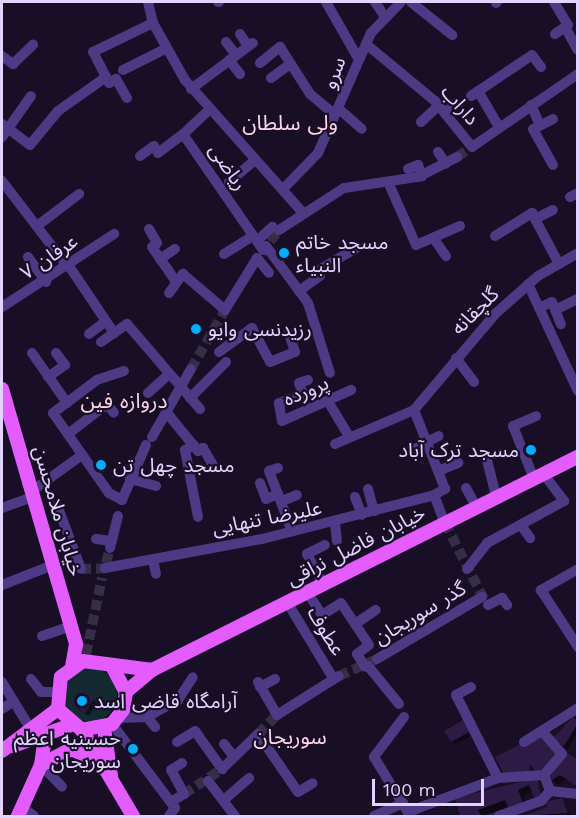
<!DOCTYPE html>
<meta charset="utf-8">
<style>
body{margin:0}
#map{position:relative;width:579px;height:818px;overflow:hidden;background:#180f26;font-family:"Work Sans","Noto Sans Arabic",sans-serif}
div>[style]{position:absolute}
.green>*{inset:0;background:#122a30}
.round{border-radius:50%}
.shadow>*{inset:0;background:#0007}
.building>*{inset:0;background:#2d1b46}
.minor-tunnel>*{height:10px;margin-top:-5px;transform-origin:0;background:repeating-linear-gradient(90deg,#362d47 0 10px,transparent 0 15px)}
.minor>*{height:10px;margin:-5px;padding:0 5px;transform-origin:5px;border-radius:5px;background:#4d3a84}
.major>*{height:14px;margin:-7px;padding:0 7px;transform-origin:7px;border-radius:7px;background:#e55cfe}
.dots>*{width:16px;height:16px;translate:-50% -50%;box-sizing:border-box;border:3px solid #180f26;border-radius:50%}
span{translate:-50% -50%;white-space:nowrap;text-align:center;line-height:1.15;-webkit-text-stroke:4.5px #180f26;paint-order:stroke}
.street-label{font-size:20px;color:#e2d4ff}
.poi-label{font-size:20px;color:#e2d4ff}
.left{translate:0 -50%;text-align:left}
.right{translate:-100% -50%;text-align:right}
.neighbourhood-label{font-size:21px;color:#ffd6e7}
.frame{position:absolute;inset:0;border:3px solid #e2d4ff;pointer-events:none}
.scale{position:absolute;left:372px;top:779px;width:112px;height:27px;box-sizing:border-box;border:3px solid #e2d4ff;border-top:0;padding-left:8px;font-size:18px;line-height:21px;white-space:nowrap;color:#e2d4ff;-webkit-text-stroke:4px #180f26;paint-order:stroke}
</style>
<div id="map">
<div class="green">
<i class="round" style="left:63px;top:668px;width:54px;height:54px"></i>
</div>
<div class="shadow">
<i style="clip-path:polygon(93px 699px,97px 703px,89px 716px,76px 708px)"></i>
<i style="clip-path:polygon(573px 719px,578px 732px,568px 749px,557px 743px)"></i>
<i style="clip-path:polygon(464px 721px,473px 735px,455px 744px,452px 741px)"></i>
<i style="clip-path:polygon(497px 758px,578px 762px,578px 787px,566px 779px,558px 784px,525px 761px)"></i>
<i style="clip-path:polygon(537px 780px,546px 803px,533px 791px,523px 795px,528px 810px,517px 816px,487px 816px,509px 805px,483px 816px,461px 816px,457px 799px)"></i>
<i style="clip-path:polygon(562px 800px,571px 816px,548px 816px,547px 803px)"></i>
<i style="clip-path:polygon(542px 810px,545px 816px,526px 816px)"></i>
</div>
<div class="building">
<i style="clip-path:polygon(80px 690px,94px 698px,85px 713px,71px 705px)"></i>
<i style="clip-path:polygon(573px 717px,578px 723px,564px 746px,552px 739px)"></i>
<i style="clip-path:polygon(465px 719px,471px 731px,451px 742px,444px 731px)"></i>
<i style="clip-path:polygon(543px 733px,559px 755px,538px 773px,529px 764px,530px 773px,505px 776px,495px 757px)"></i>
<i style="clip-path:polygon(567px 753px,578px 760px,578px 787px,560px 775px,552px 780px,548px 775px)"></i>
<i style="clip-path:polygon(evenodd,537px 778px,542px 798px,492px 816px,484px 816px,508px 807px,505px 800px,478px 810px,481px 816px,460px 816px,455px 798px,537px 778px,529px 785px,534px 798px,523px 802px,518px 790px,529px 785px)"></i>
<i style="clip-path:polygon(562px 798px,568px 813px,523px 816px,547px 807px,545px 802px)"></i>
</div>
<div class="minor-tunnel">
<i style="left:457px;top:157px;width:18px;rotate:-34deg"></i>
<i style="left:261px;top:253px;width:29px;rotate:-52deg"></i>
<i style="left:191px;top:369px;width:68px;rotate:-60deg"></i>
<i style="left:445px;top:523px;width:90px;rotate:62.9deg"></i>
<i style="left:106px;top:563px;width:16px;rotate:-75deg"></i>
<i style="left:81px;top:569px;width:24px;rotate:-2deg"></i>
<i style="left:86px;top:654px;width:78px;rotate:-78.1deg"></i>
<i style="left:339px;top:676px;width:42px;rotate:-24.1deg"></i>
<i style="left:258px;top:734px;width:27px;rotate:-45deg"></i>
<i style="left:184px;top:794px;width:45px;rotate:-33.3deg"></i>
</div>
<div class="minor">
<i style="left:148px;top:2px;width:22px;rotate:77deg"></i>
<i style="left:153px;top:23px;width:65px;rotate:60.7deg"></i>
<i style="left:185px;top:80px;width:176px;rotate:48.4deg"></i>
<i style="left:218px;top:2px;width:1px"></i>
<i style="left:326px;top:2px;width:64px;rotate:60.3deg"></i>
<i style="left:375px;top:2px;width:18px;rotate:56deg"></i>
<i style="left:411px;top:2px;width:53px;rotate:38.8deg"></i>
<i style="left:554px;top:2px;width:27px;rotate:59deg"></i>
<i style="left:568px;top:25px;width:16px;rotate:145deg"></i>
<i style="left:496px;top:3px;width:1px;rotate:-45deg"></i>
<i style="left:565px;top:27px;width:26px;rotate:61deg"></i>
<i style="left:240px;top:34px;width:14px;rotate:56deg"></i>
<i style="left:226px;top:42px;width:16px;rotate:52deg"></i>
<i style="left:366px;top:44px;width:89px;rotate:39.6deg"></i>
<i style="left:435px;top:101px;width:59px;rotate:51.2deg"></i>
<i style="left:472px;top:147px;width:129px;rotate:-34.6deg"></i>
<i style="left:2px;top:56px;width:14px;rotate:36deg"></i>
<i style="left:13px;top:64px;width:28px;rotate:-44deg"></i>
<i style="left:229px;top:60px;width:18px;rotate:52deg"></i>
<i style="left:260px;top:63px;width:26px;rotate:-39deg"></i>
<i style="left:280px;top:47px;width:56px;rotate:57.4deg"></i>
<i style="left:310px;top:94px;width:31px;rotate:40deg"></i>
<i style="left:123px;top:70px;width:47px;rotate:-26.6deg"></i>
<i style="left:271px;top:78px;width:24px;rotate:-36deg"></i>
<i style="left:191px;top:89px;width:77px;rotate:-36.6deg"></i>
<i style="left:478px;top:91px;width:42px;rotate:59.7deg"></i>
<i style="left:471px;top:96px;width:73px;rotate:-33.9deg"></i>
<i style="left:532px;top:55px;width:15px;rotate:53deg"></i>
<i style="left:127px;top:98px;width:22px;rotate:-120deg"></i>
<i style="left:116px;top:79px;width:8px;rotate:150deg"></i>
<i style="left:109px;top:83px;width:35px;rotate:-117deg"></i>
<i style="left:93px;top:52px;width:67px;rotate:-25.8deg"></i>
<i style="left:531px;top:105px;width:22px;rotate:66deg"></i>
<i style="left:339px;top:109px;width:30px;rotate:41deg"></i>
<i style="left:209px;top:110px;width:35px;rotate:137deg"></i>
<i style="left:183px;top:134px;width:141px;rotate:55.4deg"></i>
<i style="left:446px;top:112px;width:14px;rotate:-39deg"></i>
<i style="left:553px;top:119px;width:22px;rotate:153deg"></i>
<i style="left:533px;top:129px;width:41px;rotate:60.9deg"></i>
<i style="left:421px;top:122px;width:25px;rotate:-43deg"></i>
<i style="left:2px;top:124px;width:35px;rotate:37deg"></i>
<i style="left:30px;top:145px;width:44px;rotate:-50.5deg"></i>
<i style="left:58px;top:111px;width:59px;rotate:-35.3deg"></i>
<i style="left:2px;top:137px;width:50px;rotate:-54.7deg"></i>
<i style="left:438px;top:152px;width:14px;rotate:56deg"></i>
<i style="left:140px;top:156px;width:17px;rotate:-36deg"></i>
<i style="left:154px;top:146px;width:8px;rotate:60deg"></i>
<i style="left:158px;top:153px;width:31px;rotate:-37deg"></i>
<i style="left:408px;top:169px;width:11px;rotate:-22deg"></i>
<i style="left:418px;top:165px;width:12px;rotate:70deg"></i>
<i style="left:2px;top:181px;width:108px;rotate:52.5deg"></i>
<i style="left:229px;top:182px;width:34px;rotate:-40deg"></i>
<i style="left:388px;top:182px;width:69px;rotate:66deg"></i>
<i style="left:416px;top:245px;width:48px;rotate:-23.4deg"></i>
<i style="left:284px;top:188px;width:49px;rotate:-45.8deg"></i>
<i style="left:318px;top:153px;width:131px;rotate:-66.2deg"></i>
<i style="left:371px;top:33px;width:43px;rotate:-45.9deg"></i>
<i style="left:570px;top:197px;width:9px;rotate:-27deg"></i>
<i style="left:535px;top:219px;width:51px;rotate:61.9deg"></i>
<i style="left:37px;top:226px;width:53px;rotate:-37.3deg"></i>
<i style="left:149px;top:229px;width:16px;rotate:60deg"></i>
<i style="left:157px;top:243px;width:6px;rotate:141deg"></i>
<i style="left:152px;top:247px;width:40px;rotate:55.1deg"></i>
<i style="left:279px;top:230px;width:77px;rotate:-32.9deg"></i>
<i style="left:344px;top:188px;width:75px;rotate:-8.5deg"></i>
<i style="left:418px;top:177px;width:44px;rotate:-27.1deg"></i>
<i style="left:495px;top:236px;width:44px;rotate:-31.9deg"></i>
<i style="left:532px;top:213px;width:7px;rotate:63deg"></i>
<i style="left:535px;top:219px;width:20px;rotate:-27deg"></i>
<i style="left:434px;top:239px;width:21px;rotate:55deg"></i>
<i style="left:257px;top:241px;width:21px;rotate:-43deg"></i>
<i style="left:266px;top:246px;width:71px;rotate:53.6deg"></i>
<i style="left:308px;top:303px;width:73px;rotate:72.6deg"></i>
<i style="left:224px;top:254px;width:34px;rotate:-32deg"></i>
<i style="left:28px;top:257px;width:31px;rotate:54deg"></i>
<i style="left:160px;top:259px;width:18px;rotate:-34deg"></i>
<i style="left:69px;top:266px;width:81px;rotate:56.1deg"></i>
<i style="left:114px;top:333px;width:16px;rotate:-35deg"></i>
<i style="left:127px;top:324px;width:112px;rotate:49.3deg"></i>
<i style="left:528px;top:284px;width:118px;rotate:65deg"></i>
<i style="left:299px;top:291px;width:26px;rotate:-36deg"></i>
<i style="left:320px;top:276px;width:6px;rotate:-121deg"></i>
<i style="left:317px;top:271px;width:48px;rotate:-30.3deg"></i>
<i style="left:169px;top:293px;width:24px;rotate:-54deg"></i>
<i style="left:183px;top:274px;width:55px;rotate:40.6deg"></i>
<i style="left:225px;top:310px;width:61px;rotate:-58.4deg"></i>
<i style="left:257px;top:258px;width:19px;rotate:51deg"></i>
<i style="left:2px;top:307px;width:134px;rotate:-33.1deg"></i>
<i style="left:539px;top:308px;width:14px;rotate:-25deg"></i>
<i style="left:552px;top:302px;width:24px;rotate:68deg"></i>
<i style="left:555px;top:310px;width:25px;rotate:-26deg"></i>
<i style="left:89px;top:334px;width:21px;rotate:-37deg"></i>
<i style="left:101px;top:342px;width:16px;rotate:-35deg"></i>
<i style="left:219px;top:352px;width:41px;rotate:-36deg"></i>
<i style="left:252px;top:328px;width:38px;rotate:62deg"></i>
<i style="left:270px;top:362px;width:27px;rotate:-22deg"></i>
<i style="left:295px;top:352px;width:20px;rotate:-108deg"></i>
<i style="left:32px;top:353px;width:61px;rotate:55deg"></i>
<i style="left:456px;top:358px;width:30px;rotate:53deg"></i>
<i style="left:124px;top:371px;width:28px;rotate:162deg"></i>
<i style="left:97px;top:380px;width:55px;rotate:143.1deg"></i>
<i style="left:53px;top:413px;width:98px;rotate:55deg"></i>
<i style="left:109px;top:493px;width:15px;rotate:28deg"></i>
<i style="left:122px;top:500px;width:60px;rotate:-66.4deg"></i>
<i style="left:48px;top:377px;width:21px;rotate:-35deg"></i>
<i style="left:65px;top:365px;width:15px;rotate:-127deg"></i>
<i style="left:308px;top:380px;width:9px;rotate:162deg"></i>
<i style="left:299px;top:383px;width:12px;rotate:70deg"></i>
<i style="left:303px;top:394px;width:26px;rotate:159deg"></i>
<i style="left:279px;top:403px;width:18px;rotate:81deg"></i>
<i style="left:282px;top:421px;width:76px;rotate:-24.2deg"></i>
<i style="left:148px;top:393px;width:27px;rotate:-42deg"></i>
<i style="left:190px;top:398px;width:51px;rotate:-45deg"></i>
<i style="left:329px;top:403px;width:39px;rotate:59deg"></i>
<i style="left:167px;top:413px;width:49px;rotate:50.8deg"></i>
<i style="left:198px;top:451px;width:6px;rotate:-31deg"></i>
<i style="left:203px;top:448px;width:22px;rotate:60deg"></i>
<i style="left:68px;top:434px;width:49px;rotate:-37.6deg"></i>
<i style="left:107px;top:404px;width:11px;rotate:52deg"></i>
<i style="left:152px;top:437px;width:78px;rotate:-60.2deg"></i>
<i style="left:427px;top:442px;width:13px;rotate:-27deg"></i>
<i style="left:335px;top:444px;width:86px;rotate:-23.3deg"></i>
<i style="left:414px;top:410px;width:126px;rotate:-49.8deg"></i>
<i style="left:495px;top:314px;width:57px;rotate:-41.5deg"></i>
<i style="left:538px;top:276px;width:46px;rotate:-29.9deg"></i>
<i style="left:194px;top:445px;width:10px;rotate:151deg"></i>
<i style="left:185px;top:450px;width:68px;rotate:79deg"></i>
<i style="left:411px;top:450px;width:18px;rotate:-19deg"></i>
<i style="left:487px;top:460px;width:38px;rotate:76deg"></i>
<i style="left:278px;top:468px;width:9px;rotate:162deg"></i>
<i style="left:269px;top:471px;width:25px;rotate:69deg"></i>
<i style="left:438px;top:471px;width:22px;rotate:-22deg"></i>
<i style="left:130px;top:479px;width:27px;rotate:15deg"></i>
<i style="left:534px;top:479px;width:57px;rotate:-111.6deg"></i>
<i style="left:513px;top:426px;width:25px;rotate:-23deg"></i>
<i style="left:260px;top:483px;width:17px;rotate:69deg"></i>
<i style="left:266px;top:499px;width:13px;rotate:-23deg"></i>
<i style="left:278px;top:494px;width:40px;rotate:69.8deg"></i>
<i style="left:466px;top:488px;width:23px;rotate:61deg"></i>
<i style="left:368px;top:489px;width:23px;rotate:75deg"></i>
<i style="left:32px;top:491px;width:62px;rotate:-35.8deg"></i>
<i style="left:434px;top:495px;width:30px;rotate:69deg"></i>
<i style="left:355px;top:497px;width:19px;rotate:69deg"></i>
<i style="left:282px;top:501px;width:16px;rotate:-22deg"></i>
<i style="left:57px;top:505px;width:68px;rotate:69.4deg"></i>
<i style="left:2px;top:508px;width:33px;rotate:-20deg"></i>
<i style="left:335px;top:523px;width:18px;rotate:84deg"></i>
<i style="left:521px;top:525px;width:16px;rotate:55deg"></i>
<i style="left:96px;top:539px;width:16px;rotate:7deg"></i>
<i style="left:110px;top:548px;width:33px;rotate:-76deg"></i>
<i style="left:153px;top:560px;width:14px;rotate:78deg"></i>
<i style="left:105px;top:568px;width:160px;rotate:-10.5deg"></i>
<i style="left:262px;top:539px;width:178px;rotate:-14.3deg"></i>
<i style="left:434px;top:495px;width:13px;rotate:-29deg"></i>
<i style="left:445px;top:489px;width:85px;rotate:-111.4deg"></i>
<i style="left:467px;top:569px;width:33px;rotate:-52deg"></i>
<i style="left:487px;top:543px;width:88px;rotate:-28.6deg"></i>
<i style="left:564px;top:501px;width:34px;rotate:-127deg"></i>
<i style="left:578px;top:569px;width:43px;rotate:150.4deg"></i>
<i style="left:541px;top:590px;width:68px;rotate:57deg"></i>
<i style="left:323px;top:584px;width:34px;rotate:-118deg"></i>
<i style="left:307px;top:554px;width:20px;rotate:-27deg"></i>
<i style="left:2px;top:585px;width:55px;rotate:-21.4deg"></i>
<i style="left:307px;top:592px;width:27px;rotate:57deg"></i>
<i style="left:322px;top:615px;width:22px;rotate:-32deg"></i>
<i style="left:341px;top:603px;width:50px;rotate:56.3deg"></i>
<i style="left:369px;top:645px;width:15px;rotate:143deg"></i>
<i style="left:357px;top:654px;width:15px;rotate:58deg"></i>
<i style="left:287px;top:602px;width:89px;rotate:58.8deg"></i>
<i style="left:488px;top:605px;width:16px;rotate:-27deg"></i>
<i style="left:502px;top:598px;width:9px;rotate:54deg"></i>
<i style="left:355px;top:624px;width:25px;rotate:-34deg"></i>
<i style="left:42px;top:636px;width:31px;rotate:-19deg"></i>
<i style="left:377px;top:659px;width:122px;rotate:-30.6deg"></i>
<i style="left:368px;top:666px;width:49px;rotate:50.8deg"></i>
<i style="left:31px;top:679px;width:16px;rotate:52deg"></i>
<i style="left:41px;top:692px;width:15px"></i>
<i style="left:2px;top:682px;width:54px;rotate:58.7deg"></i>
<i style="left:258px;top:682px;width:38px;rotate:60deg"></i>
<i style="left:277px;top:715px;width:73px;rotate:-32.2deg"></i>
<i style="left:260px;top:687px;width:17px;rotate:-28deg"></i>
<i style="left:471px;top:687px;width:17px;rotate:152deg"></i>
<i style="left:456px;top:695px;width:93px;rotate:63.2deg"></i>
<i style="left:2px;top:709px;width:14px;rotate:-34deg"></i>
<i style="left:147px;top:717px;width:13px;rotate:51deg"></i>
<i style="left:404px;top:717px;width:50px;rotate:126.9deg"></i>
<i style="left:374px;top:757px;width:69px;rotate:58.6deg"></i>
<i style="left:118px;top:718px;width:29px;rotate:-2deg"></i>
<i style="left:147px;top:717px;width:35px;rotate:-29deg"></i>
<i style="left:178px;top:700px;width:27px;rotate:-57deg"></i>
<i style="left:112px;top:724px;width:105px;rotate:53.1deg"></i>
<i style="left:175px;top:808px;width:10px;rotate:127deg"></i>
<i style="left:542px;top:731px;width:30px;rotate:49deg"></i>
<i style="left:562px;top:754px;width:28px;rotate:131deg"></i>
<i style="left:544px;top:775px;width:17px;rotate:69deg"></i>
<i style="left:177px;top:742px;width:21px;rotate:-31deg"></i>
<i style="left:195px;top:731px;width:47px;rotate:54.6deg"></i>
<i style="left:222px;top:769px;width:50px;rotate:-44.2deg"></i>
<i style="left:258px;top:734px;width:70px;rotate:55.4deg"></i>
<i style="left:298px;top:792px;width:17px;rotate:-31deg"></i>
<i style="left:524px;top:742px;width:64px;rotate:-32.2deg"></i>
<i style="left:224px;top:744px;width:16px;rotate:52deg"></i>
<i style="left:41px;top:765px;width:30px;rotate:46deg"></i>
<i style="left:208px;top:781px;width:44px;rotate:52.4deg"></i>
<i style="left:225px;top:799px;width:32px;rotate:-41deg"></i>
<i style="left:171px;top:802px;width:15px;rotate:-32deg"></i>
<i style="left:184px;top:794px;width:27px;rotate:-118deg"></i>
<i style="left:171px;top:770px;width:13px;rotate:-32deg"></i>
<i style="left:22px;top:807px;width:15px;rotate:37deg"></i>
<i style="left:408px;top:812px;width:96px;rotate:-20.7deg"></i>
<i style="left:498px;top:778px;width:46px;rotate:-3.7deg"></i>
<i style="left:374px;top:816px;width:32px;rotate:-24deg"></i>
<i style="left:499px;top:816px;width:45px;rotate:-19.7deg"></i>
<i style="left:541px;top:801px;width:13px;rotate:-48deg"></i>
<i style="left:550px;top:791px;width:28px;rotate:6deg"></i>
</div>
<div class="major">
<i style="left:2px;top:389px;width:266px;rotate:73.8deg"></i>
<i style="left:76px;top:644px;width:22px;rotate:100deg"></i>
<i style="left:113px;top:668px;width:27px;rotate:62deg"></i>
<i style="left:126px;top:692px;width:18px;rotate:99deg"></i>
<i style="left:123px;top:710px;width:18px;rotate:128deg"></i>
<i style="left:112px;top:724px;width:31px;rotate:169deg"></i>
<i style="left:82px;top:730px;width:32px;rotate:-139deg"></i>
<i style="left:58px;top:709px;width:32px;rotate:-85deg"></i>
<i style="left:61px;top:677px;width:27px;rotate:-36deg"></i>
<i style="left:83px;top:661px;width:70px;rotate:7.4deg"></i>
<i style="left:152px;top:670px;width:34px;rotate:140deg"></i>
<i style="left:152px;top:670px;width:476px;rotate:-26.6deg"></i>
<i style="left:104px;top:728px;width:49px;rotate:81.7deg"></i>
<i style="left:82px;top:730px;width:100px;rotate:59.3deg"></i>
<i style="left:13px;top:746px;width:62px;rotate:-19.9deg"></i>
<i style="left:2px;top:751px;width:70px;rotate:-36.9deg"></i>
<i style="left:41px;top:765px;width:34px;rotate:-28deg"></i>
<i style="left:71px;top:749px;width:28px;rotate:23deg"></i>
<i style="left:18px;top:816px;width:56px;rotate:-65.7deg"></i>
<i style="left:41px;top:765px;width:29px;rotate:-82deg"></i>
</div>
<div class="dots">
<i style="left:284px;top:253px;background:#02adfd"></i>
<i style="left:196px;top:329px;background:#02adfd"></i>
<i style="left:531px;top:450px;background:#02adfd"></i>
<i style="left:101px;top:465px;background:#02adfd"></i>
<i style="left:82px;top:701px;background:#02adfd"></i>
<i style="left:133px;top:749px;background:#02adfd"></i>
</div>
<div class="street-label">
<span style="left:334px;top:73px;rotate:-69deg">سرو</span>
<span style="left:460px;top:105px;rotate:49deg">داراب</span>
<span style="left:228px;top:167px;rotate:56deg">ریاضی</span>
<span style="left:49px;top:257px;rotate:-34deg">عرفان ۷</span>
<span style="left:475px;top:311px;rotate:-45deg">گلچقانه</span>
<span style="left:306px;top:391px;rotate:-23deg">پرورده</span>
<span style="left:58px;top:511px;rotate:74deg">خیابان ملامحسن</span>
<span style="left:267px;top:518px;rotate:-11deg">علیرضا تنهایی</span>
<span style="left:356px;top:546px;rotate:-27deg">خیابان فاضل نراقی</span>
<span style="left:420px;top:613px;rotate:-31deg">گذر سوریجان</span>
<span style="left:326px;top:631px;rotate:59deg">عطوف</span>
</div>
<div class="poi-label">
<span class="left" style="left:296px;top:254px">مسجد خاتم<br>النبیاء</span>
<span class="left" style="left:208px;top:329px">رزیدنسی وایو</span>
<span class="right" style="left:519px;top:450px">مسجد ترک آباد</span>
<span class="left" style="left:113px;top:465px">مسجد چهل تن</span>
<span class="left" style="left:94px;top:701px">آرامگاه قاضی اسد</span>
<span class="right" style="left:121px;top:750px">حسینیه اعظم<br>سوریجان</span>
</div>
<div class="neighbourhood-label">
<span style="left:290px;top:123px">ولی سلطان</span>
<span style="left:124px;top:401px">دروازه فین</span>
<span style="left:290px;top:737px">سوریجان</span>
</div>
<div class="frame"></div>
<div class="scale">100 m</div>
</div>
